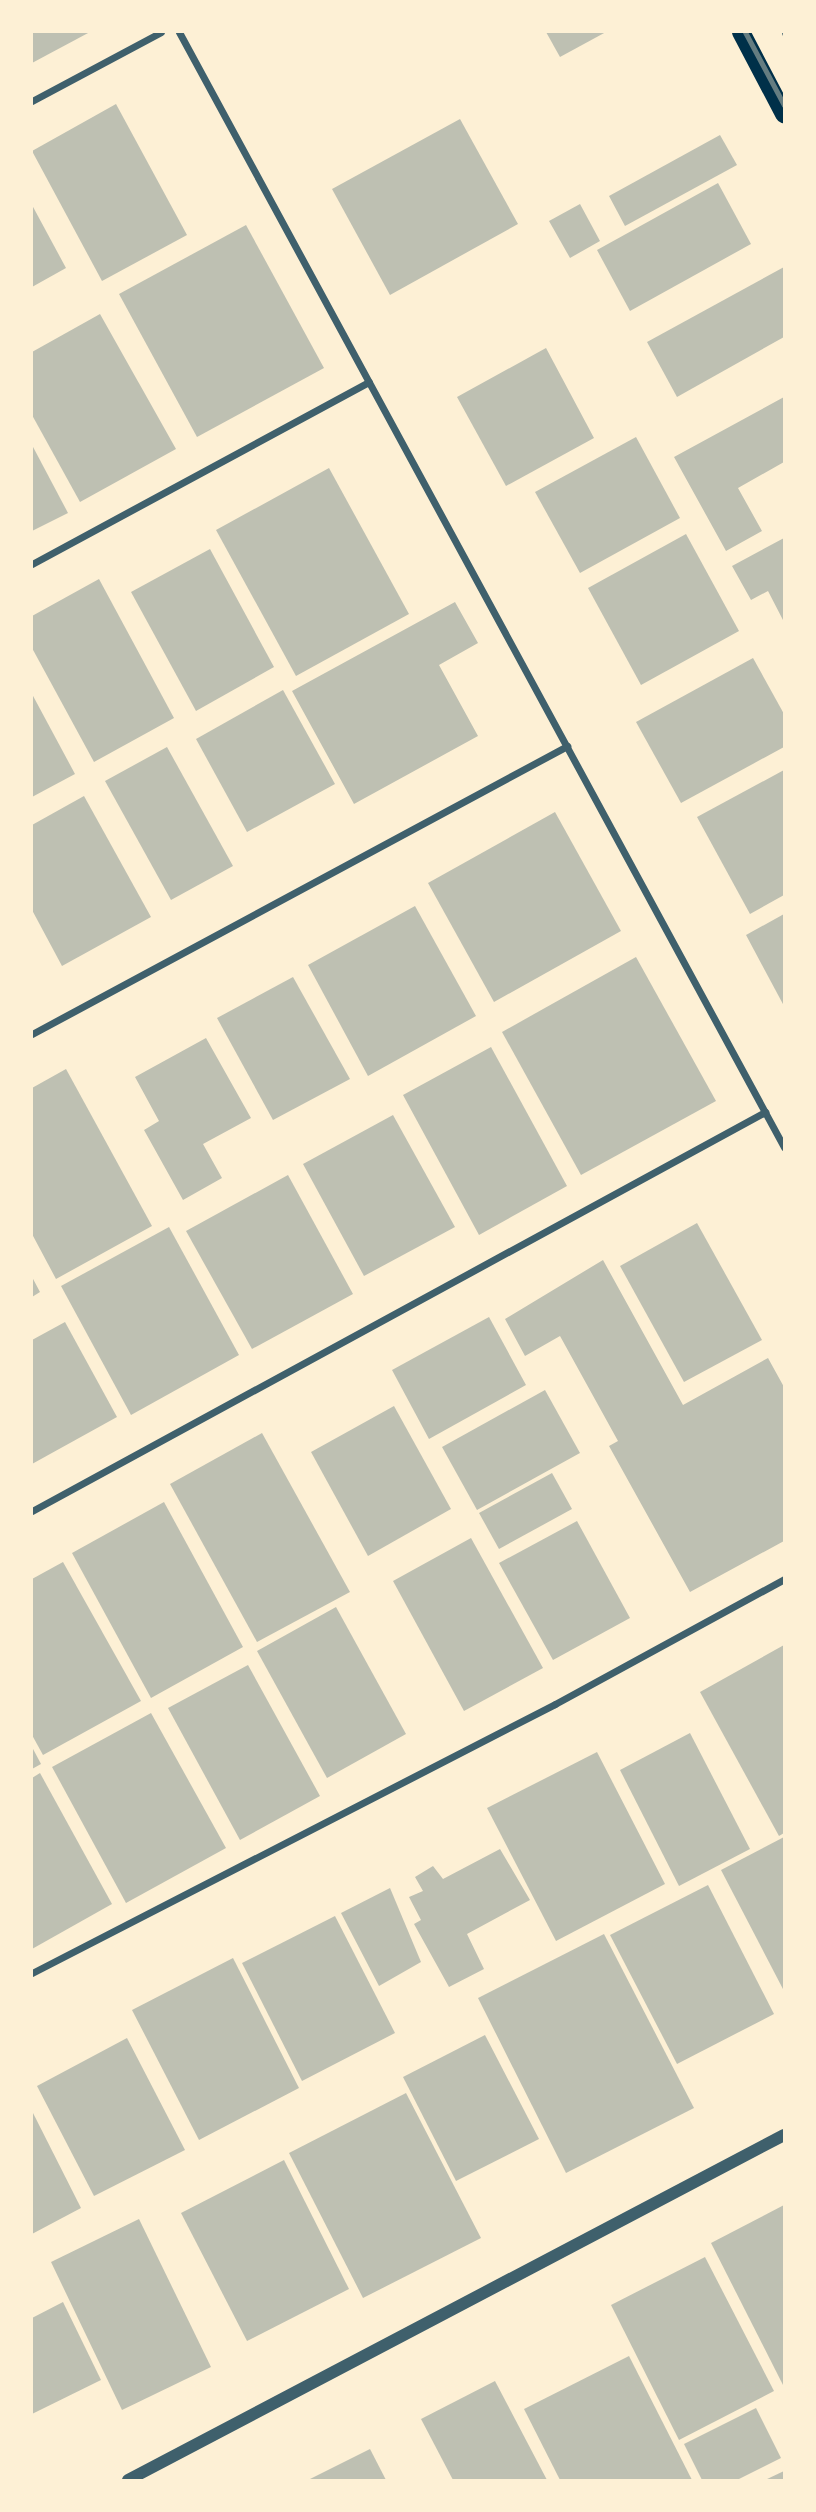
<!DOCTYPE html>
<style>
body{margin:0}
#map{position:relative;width:816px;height:2512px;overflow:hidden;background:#fdf0d5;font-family:Spectral,serif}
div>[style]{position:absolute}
.building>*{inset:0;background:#bec0b2}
.minor>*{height:7px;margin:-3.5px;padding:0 3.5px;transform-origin:3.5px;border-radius:3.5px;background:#3f606c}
.tertiary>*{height:12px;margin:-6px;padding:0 6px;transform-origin:6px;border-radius:6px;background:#3f606c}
.primary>*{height:18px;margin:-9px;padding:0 9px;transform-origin:9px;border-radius:9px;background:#003049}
.rail>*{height:5px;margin:-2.5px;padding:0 2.5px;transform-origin:2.5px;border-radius:2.5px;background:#657d81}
span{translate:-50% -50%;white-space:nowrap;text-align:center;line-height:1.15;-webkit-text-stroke:6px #fdf0d5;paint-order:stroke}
.frame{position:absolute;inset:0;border:33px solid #fdf0d5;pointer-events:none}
</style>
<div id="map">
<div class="building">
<i style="clip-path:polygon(32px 32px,90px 32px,32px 63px)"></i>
<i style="clip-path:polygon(546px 32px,606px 32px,560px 57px)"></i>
<i style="clip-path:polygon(116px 104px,187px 235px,102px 281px,32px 151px)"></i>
<i style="clip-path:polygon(460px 119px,518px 224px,390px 295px,332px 189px)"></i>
<i style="clip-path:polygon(720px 135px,737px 165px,625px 226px,609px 196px)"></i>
<i style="clip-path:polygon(718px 183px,751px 244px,630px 311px,597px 250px)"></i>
<i style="clip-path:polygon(580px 204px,600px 241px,570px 258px,549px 221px)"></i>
<i style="clip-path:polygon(32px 205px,66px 268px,32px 287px)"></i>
<i style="clip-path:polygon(246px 225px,324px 368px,197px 437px,119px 294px)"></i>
<i style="clip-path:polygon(784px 267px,784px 337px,677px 397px,647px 342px)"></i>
<i style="clip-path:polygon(100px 314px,176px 449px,80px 502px,32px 415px,32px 352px)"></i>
<i style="clip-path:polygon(546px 348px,594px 438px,506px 486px,457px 397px)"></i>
<i style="clip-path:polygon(784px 397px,784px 462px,738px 488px,762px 531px,726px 551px,674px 457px)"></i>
<i style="clip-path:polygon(636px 437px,680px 518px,580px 573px,535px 492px)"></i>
<i style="clip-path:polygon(32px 445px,68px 513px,32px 531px)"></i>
<i style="clip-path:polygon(329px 468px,409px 614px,296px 676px,216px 530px)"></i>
<i style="clip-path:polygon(686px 534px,739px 631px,641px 685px,588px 588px)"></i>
<i style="clip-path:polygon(784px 538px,784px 622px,768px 591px,751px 600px,732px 566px)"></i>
<i style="clip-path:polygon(210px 549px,274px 667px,196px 711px,131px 592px)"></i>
<i style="clip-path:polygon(99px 579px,174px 718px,94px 762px,32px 648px,32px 616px)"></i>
<i style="clip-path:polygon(455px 602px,478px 643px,439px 665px,478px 736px,354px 804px,292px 691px)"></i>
<i style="clip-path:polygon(753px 658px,784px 714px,784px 747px,681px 803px,636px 722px)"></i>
<i style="clip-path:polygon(283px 690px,335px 784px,247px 832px,196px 739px)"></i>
<i style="clip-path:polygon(32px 694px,75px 774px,32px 797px)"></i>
<i style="clip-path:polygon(167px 747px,233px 866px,171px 900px,105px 781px)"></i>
<i style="clip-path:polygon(784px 770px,784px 895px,750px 914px,697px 817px)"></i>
<i style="clip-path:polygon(84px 796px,151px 917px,62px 966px,32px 910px,32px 825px)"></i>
<i style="clip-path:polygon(555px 812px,621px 931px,494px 1002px,428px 883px)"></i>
<i style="clip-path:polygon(415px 906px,476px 1016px,368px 1076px,308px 965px)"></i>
<i style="clip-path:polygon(784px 914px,784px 1006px,746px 935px)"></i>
<i style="clip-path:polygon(636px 957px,716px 1101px,581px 1175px,502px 1032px)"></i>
<i style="clip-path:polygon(293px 977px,350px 1079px,273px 1120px,217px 1018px)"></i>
<i style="clip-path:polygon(206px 1038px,251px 1118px,203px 1144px,222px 1178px,183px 1200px,144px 1130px,159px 1121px,135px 1077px)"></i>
<i style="clip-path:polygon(491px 1047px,567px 1186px,479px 1235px,403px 1095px)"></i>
<i style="clip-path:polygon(66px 1069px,152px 1226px,56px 1279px,32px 1234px,32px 1088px)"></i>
<i style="clip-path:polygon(393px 1115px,455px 1227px,364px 1276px,303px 1164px)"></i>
<i style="clip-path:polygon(288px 1175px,353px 1294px,252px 1349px,186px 1231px)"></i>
<i style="clip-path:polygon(697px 1223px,762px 1340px,684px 1382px,620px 1266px)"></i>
<i style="clip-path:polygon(169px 1227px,239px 1355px,131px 1415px,61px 1286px)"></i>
<i style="clip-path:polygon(603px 1260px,683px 1405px,768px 1358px,784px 1387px,784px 1541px,690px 1592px,609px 1446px,618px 1441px,560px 1336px,525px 1356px,505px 1319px)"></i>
<i style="clip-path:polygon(32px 1277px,40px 1292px,32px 1297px)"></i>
<i style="clip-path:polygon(489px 1317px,526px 1385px,429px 1439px,392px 1370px)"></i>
<i style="clip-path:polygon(65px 1322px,117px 1417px,32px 1464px,32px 1340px)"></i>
<i style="clip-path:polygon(545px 1390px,580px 1453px,477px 1510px,442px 1447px)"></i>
<i style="clip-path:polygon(394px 1406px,451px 1509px,368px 1556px,311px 1452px)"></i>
<i style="clip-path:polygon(262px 1433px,350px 1592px,257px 1642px,170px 1484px)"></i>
<i style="clip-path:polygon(552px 1473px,572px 1509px,499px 1549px,479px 1513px)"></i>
<i style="clip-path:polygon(164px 1502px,243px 1647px,151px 1698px,72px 1553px)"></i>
<i style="clip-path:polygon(577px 1521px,630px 1618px,553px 1660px,499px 1563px)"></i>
<i style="clip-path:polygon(471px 1538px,543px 1668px,464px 1711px,393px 1581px)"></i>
<i style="clip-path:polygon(63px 1562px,141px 1701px,43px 1755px,32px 1735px,32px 1579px)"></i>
<i style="clip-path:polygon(336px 1607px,406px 1734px,327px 1778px,257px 1651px)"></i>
<i style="clip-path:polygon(784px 1645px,784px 1833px,779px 1836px,700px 1692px)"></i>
<i style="clip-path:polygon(248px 1665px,320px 1796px,240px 1840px,168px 1708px)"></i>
<i style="clip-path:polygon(151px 1713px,226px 1848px,126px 1903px,52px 1767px)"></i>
<i style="clip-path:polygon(690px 1733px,750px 1849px,679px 1886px,620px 1770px)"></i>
<i style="clip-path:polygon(32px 1747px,41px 1764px,32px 1769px)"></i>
<i style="clip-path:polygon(597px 1752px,665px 1884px,556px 1941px,487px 1808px)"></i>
<i style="clip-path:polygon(40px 1773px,112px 1904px,32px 1949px,32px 1778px)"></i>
<i style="clip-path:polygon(784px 1837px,784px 1991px,721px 1870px)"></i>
<i style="clip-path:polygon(500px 1849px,530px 1900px,467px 1934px,484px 1969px,449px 1987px,414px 1924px,421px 1920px,409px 1897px,423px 1891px,415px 1877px,433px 1866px,443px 1879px)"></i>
<i style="clip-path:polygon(708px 1885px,774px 2014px,677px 2064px,610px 1935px)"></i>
<i style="clip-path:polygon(390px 1888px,421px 1962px,379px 1986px,341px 1913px)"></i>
<i style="clip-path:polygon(335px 1916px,395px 2033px,302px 2081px,242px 1963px)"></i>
<i style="clip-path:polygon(604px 1934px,694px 2108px,566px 2173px,478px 1998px)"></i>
<i style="clip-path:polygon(233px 1958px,299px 2088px,199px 2140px,132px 2010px)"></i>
<i style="clip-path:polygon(485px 2035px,539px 2139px,456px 2181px,403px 2077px)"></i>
<i style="clip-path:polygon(127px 2038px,185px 2150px,94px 2196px,37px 2086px)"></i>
<i style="clip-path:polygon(406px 2093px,481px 2238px,363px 2298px,289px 2153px)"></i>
<i style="clip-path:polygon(32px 2111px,81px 2208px,32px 2234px)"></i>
<i style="clip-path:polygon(284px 2160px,349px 2289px,247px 2341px,181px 2213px)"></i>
<i style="clip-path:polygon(784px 2205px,784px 2387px,711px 2243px)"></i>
<i style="clip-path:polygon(139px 2219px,211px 2367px,122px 2410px,51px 2262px)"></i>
<i style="clip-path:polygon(705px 2257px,774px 2391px,679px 2440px,611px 2305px)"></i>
<i style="clip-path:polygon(63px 2302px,101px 2380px,32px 2414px,32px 2318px)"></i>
<i style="clip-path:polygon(629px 2356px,692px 2480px,560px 2480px,524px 2409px)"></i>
<i style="clip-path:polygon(495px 2381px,547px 2480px,453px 2480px,421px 2419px)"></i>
<i style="clip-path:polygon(756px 2408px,781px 2458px,737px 2480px,702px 2480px,684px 2444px)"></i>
<i style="clip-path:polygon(370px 2449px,386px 2480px,308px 2480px)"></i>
<i style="clip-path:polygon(784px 2471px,784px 2480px,765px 2480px)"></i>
</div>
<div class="minor">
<i style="left:179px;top:32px;width:1269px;rotate:61.52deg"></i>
<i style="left:32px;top:101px;width:146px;rotate:-28.1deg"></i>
<i style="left:32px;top:564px;width:383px;rotate:-28.4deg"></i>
<i style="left:32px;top:1034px;width:608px;rotate:-28.29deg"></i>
<i style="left:32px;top:1511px;width:835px;rotate:-28.56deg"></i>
<i style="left:32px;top:1973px;width:588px;rotate:-27.22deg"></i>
<i style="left:555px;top:1704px;width:261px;rotate:-28.6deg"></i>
</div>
<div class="tertiary">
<i style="left:128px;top:2480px;width:741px;rotate:-27.74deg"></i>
</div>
<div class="primary">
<i style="left:741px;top:32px;width:93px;rotate:62.3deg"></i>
</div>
<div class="rail">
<i style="left:745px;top:32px;width:83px;rotate:61.9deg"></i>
<i style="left:784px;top:32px;width:1px;rotate:90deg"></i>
</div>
<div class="frame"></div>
</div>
